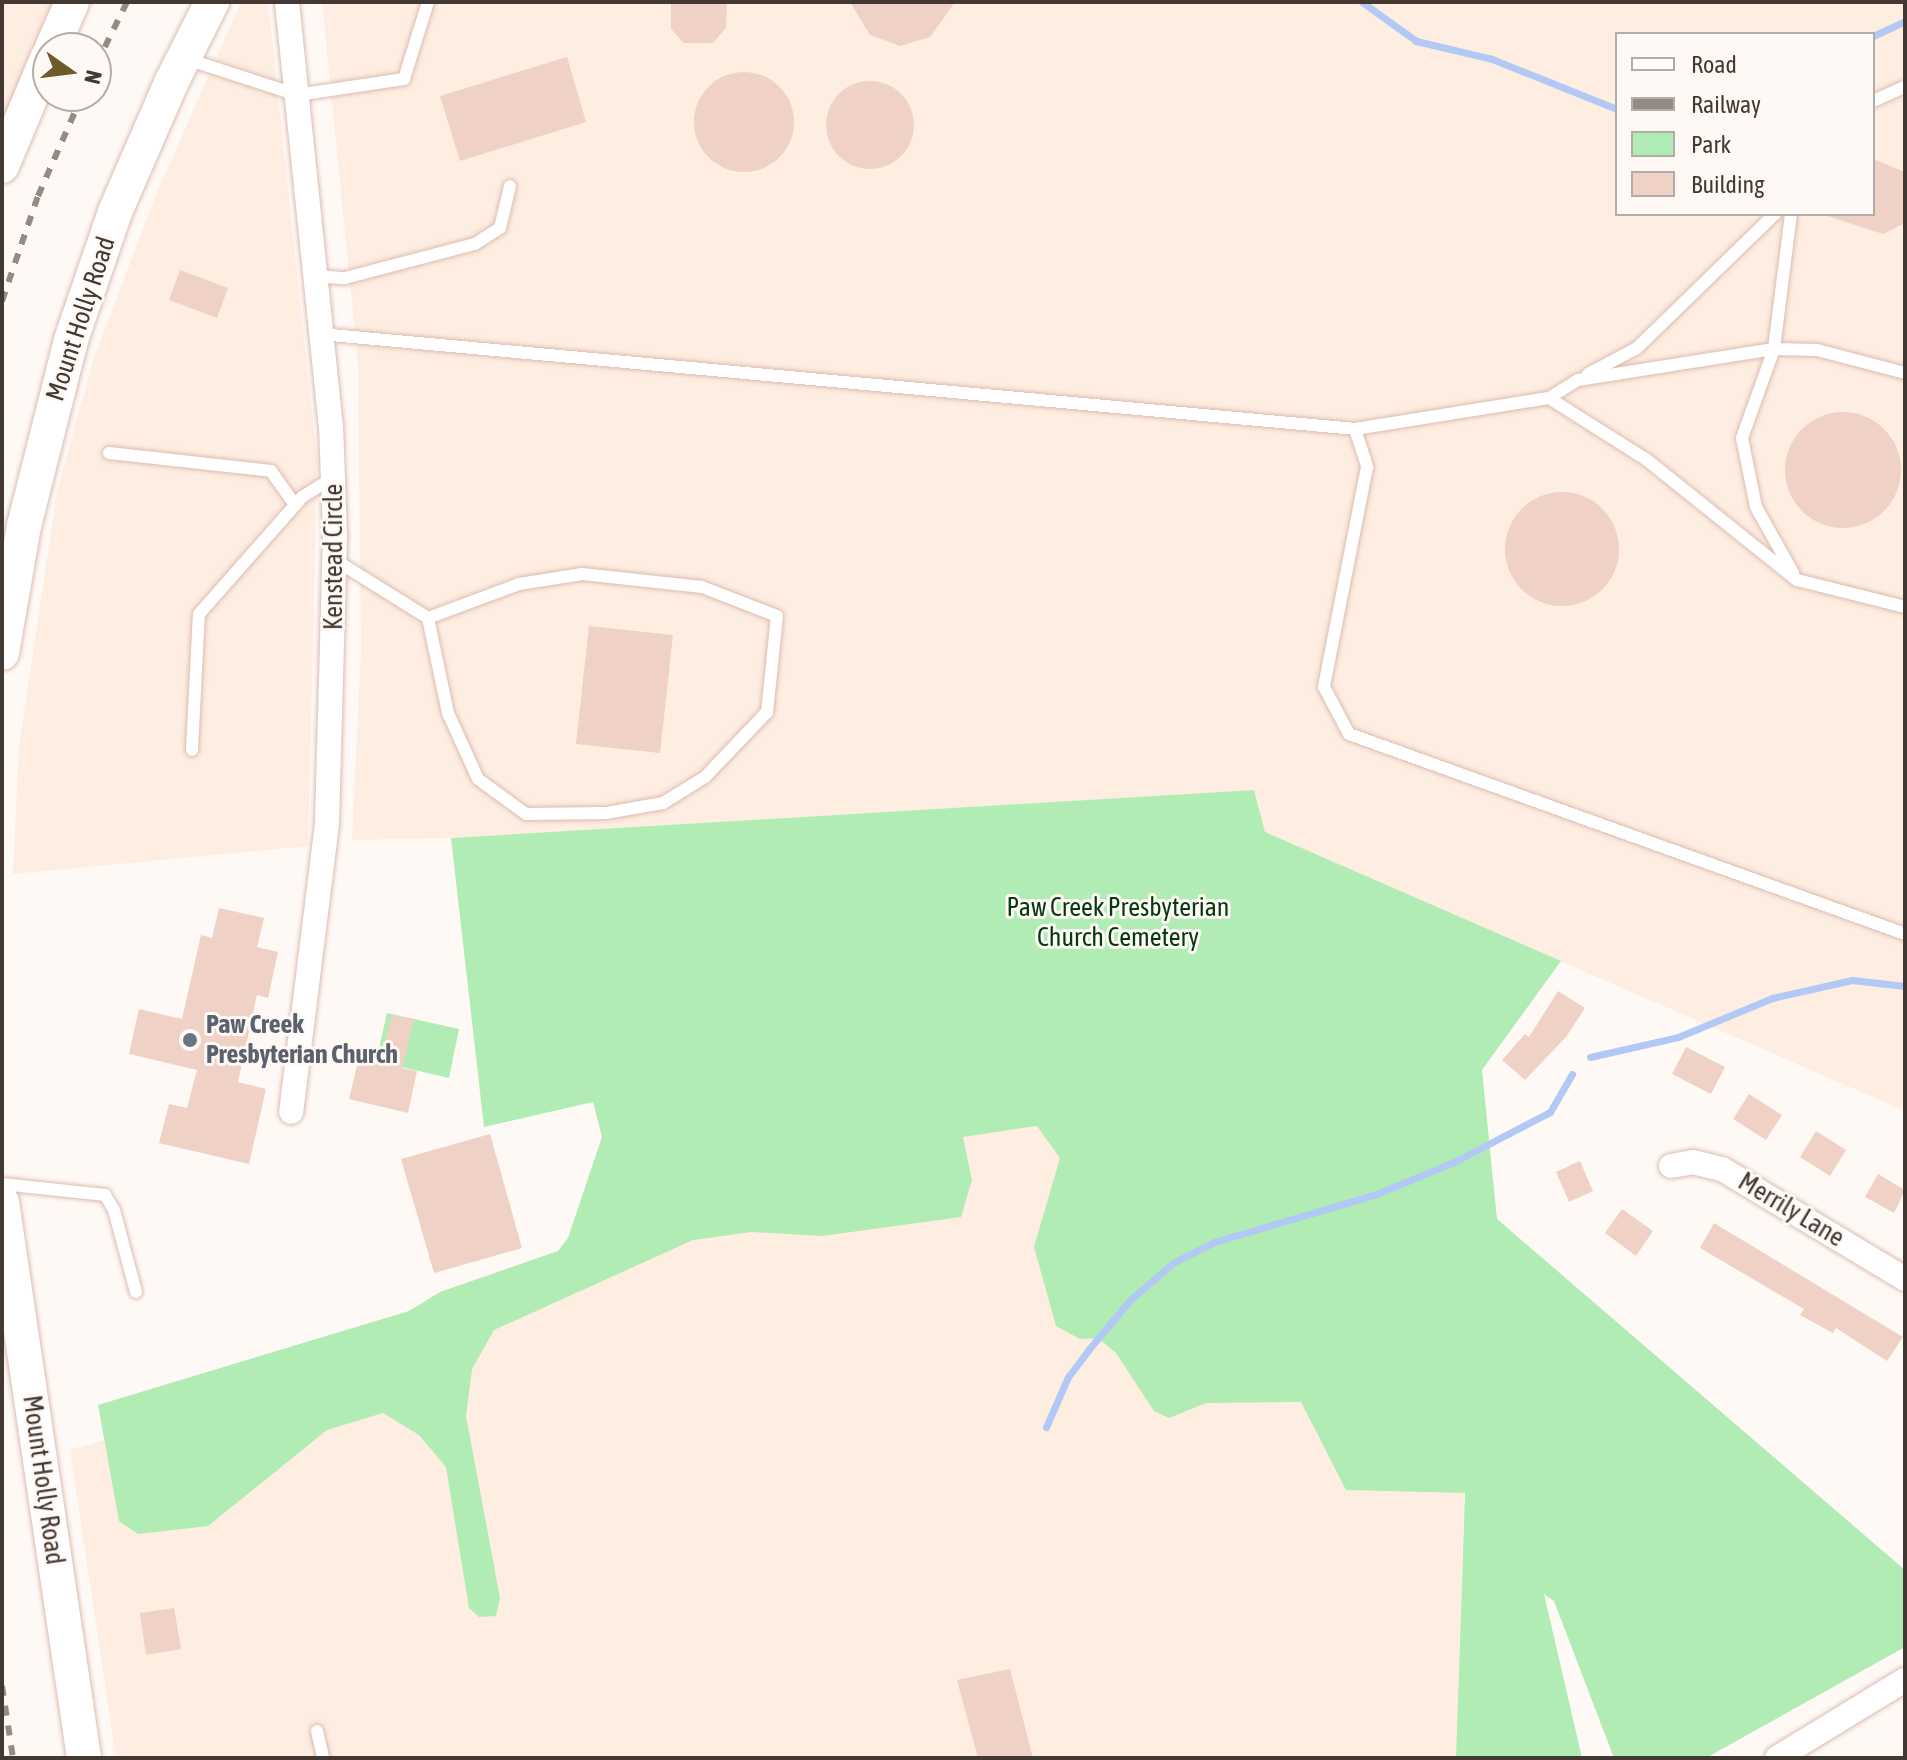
<!DOCTYPE html>
<style>
body{margin:0}
#map{position:relative;width:1907px;height:1760px;overflow:hidden;background:#fff9f6;font-family:"Asap Condensed",sans-serif}
div>[style]{position:absolute}
.industrial>*{inset:0;background:#feede1}
.green>*{inset:0;background:#b0ecb4}
.stream>*{height:7px;margin:-3.5px;padding:0 3.5px;transform-origin:3.5px;border-radius:3.5px;background:#b2c8f5}
.building>*{inset:0;background:#f0d1c5}
.round{border-radius:50%}
.roads{filter:drop-shadow(0 0 2px #dbbdb0) drop-shadow(0 0 2px #dbbdb0)}
.lane>*{height:12px;margin:-6px;padding:0 6px;transform-origin:6px;border-radius:6px;background:#fff}
.street>*{height:24px;margin:-12px;padding:0 12px;transform-origin:12px;border-radius:12px;background:#fff}
.secondary>*{height:34px;margin:-17px;padding:0 17px;transform-origin:17px;border-radius:17px;background:#fff}
.rail>*{height:6px;margin-top:-3px;transform-origin:0;background:repeating-linear-gradient(90deg,#948a86 0 10px,transparent 0 20px)}
.dots>*{width:22px;height:22px;translate:-50% -50%;box-sizing:border-box;border:4px solid #fff9f6;border-radius:50%}
span{translate:-50% -50%;white-space:nowrap;text-align:center;line-height:1.15;-webkit-text-stroke:6px #fff9f6;paint-order:stroke}
.street-label{font-size:26px;color:#443833}
.park-label{font-size:26px;color:#043810}
.worship-label{font-size:26px;color:#5b616d;font-weight:700}
.left{translate:0 -50%;text-align:left}
.frame{position:absolute;inset:0;border:4px solid #443833;pointer-events:none}
.legend{position:absolute;left:1615px;top:32px;width:260px;height:184px;box-sizing:border-box;background:#fff9f6;border:2px solid #b4aca8;margin:0;padding:10px 14px;list-style:none;font-size:24px;color:#443833}
.legend li{display:flex;align-items:center;gap:16px;height:40px}
.legend b{width:40px;border:2px solid #b4aca8}
.north{position:absolute;left:32px;top:32px;width:80px;height:80px;box-sizing:border-box;background:#fff9f6;border:2px solid #b4aca8;border-radius:50%;rotate:104deg;font-size:22px;font-weight:700;line-height:32px;text-align:center;color:#443833}
.north::after{content:'';display:block;margin:auto;width:28px;height:36px;background:#715a2a;clip-path:polygon(50% 0,100% 100%,50% 72%,0 100%)}
</style>
<div id="map">
<div class="industrial">
<i style="clip-path:polygon(2px 2px,58px 2px,2px 130px)"></i>
<i style="clip-path:polygon(241px 2px,268px 2px,317px 459px,308px 846px,13px 874px,19px 747px,57px 492px,93px 361px,153px 202px)"></i>
<i style="clip-path:polygon(evenodd,322px 2px,1905px 2px,1905px 1111px,1420px 900px,1465px 1473px,1456px 1758px,116px 1758px,70px 1450px,418px 1350px,876px 1149px,1207px 1102px,1265px 832px,1254px 790px,451px 838px,352px 840px,361px 648px,358px 364px,322px 2px,1617px 34px,1873px 34px,1873px 214px,1617px 214px,1617px 34px)"></i>
</div>
<div class="green">
<i style="clip-path:polygon(1254px 790px,1265px 832px,1561px 961px,1482px 1070px,1497px 1219px,1905px 1570px,1905px 1647px,1706px 1758px,1614px 1758px,1554px 1601px,1544px 1594px,1582px 1758px,1456px 1758px,1465px 1493px,1346px 1490px,1301px 1402px,1206px 1403px,1169px 1418px,1154px 1411px,1116px 1353px,1098px 1338px,1080px 1339px,1056px 1326px,1034px 1247px,1060px 1158px,1037px 1126px,963px 1137px,972px 1180px,961px 1217px,822px 1236px,752px 1232px,693px 1240px,494px 1330px,472px 1369px,466px 1416px,500px 1598px,496px 1616px,479px 1617px,469px 1608px,446px 1467px,419px 1435px,383px 1413px,327px 1430px,208px 1526px,138px 1534px,119px 1521px,98px 1405px,409px 1311px,440px 1292px,558px 1251px,568px 1238px,602px 1137px,593px 1102px,484px 1127px,451px 838px)"></i>
<i style="clip-path:polygon(387px 1013px,459px 1029px,449px 1078px,376px 1061px)"></i>
</div>
<div class="stream">
<i style="left:1362px;top:2px;width:67px;rotate:35.8deg"></i>
<i style="left:1416px;top:41px;width:78px;rotate:13.3deg"></i>
<i style="left:1492px;top:59px;width:135px;rotate:21.8deg"></i>
<i style="left:1873px;top:36px;width:35px;rotate:-25deg"></i>
<i style="left:1590px;top:1057px;width:90px;rotate:-12.8deg"></i>
<i style="left:1678px;top:1037px;width:102px;rotate:-22.5deg"></i>
<i style="left:1772px;top:998px;width:82px;rotate:-12.7deg"></i>
<i style="left:1852px;top:980px;width:53px;rotate:6.5deg"></i>
<i style="left:1046px;top:1427px;width:55px;rotate:-66.3deg"></i>
<i style="left:1068px;top:1377px;width:35px;rotate:-53deg"></i>
<i style="left:1089px;top:1349px;width:64px;rotate:-50.1deg"></i>
<i style="left:1130px;top:1300px;width:57px;rotate:-40.7deg"></i>
<i style="left:1173px;top:1263px;width:46px;rotate:-27.1deg"></i>
<i style="left:1214px;top:1242px;width:167px;rotate:-16.4deg"></i>
<i style="left:1374px;top:1195px;width:87px;rotate:-22.4deg"></i>
<i style="left:1454px;top:1162px;width:108px;rotate:-27.5deg"></i>
<i style="left:1550px;top:1112px;width:44px;rotate:-59.9deg"></i>
</div>
<div class="building">
<i style="clip-path:polygon(671px 2px,727px 2px,726px 28px,713px 43px,684px 43px,671px 29px)"></i>
<i style="clip-path:polygon(850px 2px,955px 2px,930px 37px,900px 46px,870px 35px)"></i>
<i style="clip-path:polygon(567px 57px,586px 122px,460px 161px,440px 96px)"></i>
<i class="round" style="left:694px;top:72px;width:100px;height:100px"></i>
<i class="round" style="left:826px;top:81px;width:88px;height:88px"></i>
<i style="clip-path:polygon(1873px 159px,1905px 172px,1905px 223px,1883px 234px,1824px 215px,1873px 214px)"></i>
<i style="clip-path:polygon(180px 270px,228px 288px,217px 318px,169px 300px)"></i>
<i class="round" style="left:1785px;top:412px;width:116px;height:116px"></i>
<i class="round" style="left:1505px;top:492px;width:114px;height:114px"></i>
<i style="clip-path:polygon(589px 626px,673px 635px,660px 753px,576px 744px)"></i>
<i style="clip-path:polygon(219px 908px,264px 918px,257px 947px,278px 952px,268px 998px,257px 995px,238px 1082px,266px 1089px,249px 1164px,159px 1143px,169px 1104px,187px 1108px,197px 1070px,129px 1054px,139px 1009px,182px 1019px,201px 935px,212px 938px)"></i>
<i style="clip-path:polygon(1558px 991px,1585px 1008px,1566px 1037px,1525px 1080px,1502px 1060px,1525px 1034px,1529px 1037px)"></i>
<i style="clip-path:polygon(392px 1015px,414px 1019px,402px 1068px,417px 1071px,408px 1113px,349px 1099px,359px 1057px,380px 1062px)"></i>
<i style="clip-path:polygon(1686px 1047px,1725px 1067px,1711px 1094px,1672px 1074px)"></i>
<i style="clip-path:polygon(1749px 1094px,1782px 1115px,1766px 1140px,1733px 1119px)"></i>
<i style="clip-path:polygon(1816px 1131px,1846px 1150px,1830px 1176px,1800px 1157px)"></i>
<i style="clip-path:polygon(490px 1134px,522px 1248px,434px 1273px,401px 1159px)"></i>
<i style="clip-path:polygon(1580px 1161px,1593px 1191px,1569px 1202px,1556px 1172px)"></i>
<i style="clip-path:polygon(1878px 1174px,1905px 1190px,1894px 1213px,1865px 1197px)"></i>
<i style="clip-path:polygon(1622px 1209px,1653px 1231px,1636px 1256px,1605px 1233px)"></i>
<i style="clip-path:polygon(1714px 1223px,1903px 1337px,1887px 1361px,1836px 1328px,1833px 1333px,1800px 1315px,1804px 1309px,1700px 1248px)"></i>
<i style="clip-path:polygon(174px 1608px,181px 1649px,146px 1655px,140px 1613px)"></i>
<i style="clip-path:polygon(1010px 1669px,1033px 1758px,978px 1758px,957px 1680px)"></i>
</div>
<div class="roads">
<div class="lane">
<i style="left:187px;top:59px;width:116px;rotate:18.1deg"></i>
<i style="left:297px;top:95px;width:108px;rotate:-8.5deg"></i>
<i style="left:404px;top:79px;width:81px;rotate:-72.7deg"></i>
<i style="left:1873px;top:101px;width:35px;rotate:-24deg"></i>
<i style="left:1791px;top:214px;width:136px;rotate:97.2deg"></i>
<i style="left:1774px;top:349px;width:95px;rotate:109.8deg"></i>
<i style="left:1742px;top:438px;width:70px;rotate:78.5deg"></i>
<i style="left:1756px;top:507px;width:76px;rotate:60.7deg"></i>
<i style="left:314px;top:276px;width:31px;rotate:4deg"></i>
<i style="left:345px;top:278px;width:134px;rotate:-14.7deg"></i>
<i style="left:475px;top:244px;width:30px;rotate:-33deg"></i>
<i style="left:500px;top:228px;width:43px;rotate:-76.6deg"></i>
<i style="left:320px;top:334px;width:1039px;rotate:5.24deg"></i>
<i style="left:1355px;top:429px;width:196px;rotate:-9.1deg"></i>
<i style="left:1549px;top:398px;width:116px;rotate:32.3deg"></i>
<i style="left:1647px;top:460px;width:192px;rotate:38.7deg"></i>
<i style="left:1797px;top:580px;width:111px;rotate:14deg"></i>
<i style="left:1588px;top:374px;width:55px;rotate:-28deg"></i>
<i style="left:1637px;top:348px;width:192px;rotate:-44.2deg"></i>
<i style="left:1549px;top:398px;width:34px;rotate:-32deg"></i>
<i style="left:1578px;top:380px;width:198px;rotate:-9deg"></i>
<i style="left:1774px;top:349px;width:43px;rotate:1.3deg"></i>
<i style="left:1817px;top:350px;width:91px;rotate:14.6deg"></i>
<i style="left:1355px;top:429px;width:40px;rotate:72deg"></i>
<i style="left:1367px;top:467px;width:224px;rotate:101.1deg"></i>
<i style="left:1324px;top:687px;width:53px;rotate:62deg"></i>
<i style="left:1349px;top:734px;width:591px;rotate:19.78deg"></i>
<i style="left:109px;top:453px;width:163px;rotate:6.3deg"></i>
<i style="left:271px;top:471px;width:42px;rotate:54.8deg"></i>
<i style="left:335px;top:560px;width:110px;rotate:31.9deg"></i>
<i style="left:428px;top:618px;width:97px;rotate:-20.5deg"></i>
<i style="left:519px;top:584px;width:64px;rotate:-9deg"></i>
<i style="left:582px;top:574px;width:121px;rotate:6.2deg"></i>
<i style="left:702px;top:587px;width:80px;rotate:21.1deg"></i>
<i style="left:777px;top:616px;width:97px;rotate:95.9deg"></i>
<i style="left:767px;top:712px;width:90px;rotate:133.6deg"></i>
<i style="left:705px;top:777px;width:49px;rotate:148.2deg"></i>
<i style="left:663px;top:803px;width:58px;rotate:170deg"></i>
<i style="left:606px;top:813px;width:80px;rotate:179.3deg"></i>
<i style="left:526px;top:814px;width:59px;rotate:-143.9deg"></i>
<i style="left:478px;top:779px;width:72px;rotate:-114.4deg"></i>
<i style="left:448px;top:713px;width:97px;rotate:-101.9deg"></i>
<i style="left:192px;top:750px;width:136px;rotate:-87.1deg"></i>
<i style="left:199px;top:614px;width:156px;rotate:-48.6deg"></i>
<i style="left:302px;top:497px;width:36px;rotate:-32deg"></i>
<i style="left:2px;top:1184px;width:104px;rotate:6.1deg"></i>
<i style="left:105px;top:1195px;width:17px;rotate:59deg"></i>
<i style="left:114px;top:1210px;width:85px;rotate:75deg"></i>
<i style="left:317px;top:1731px;width:28px;rotate:77deg"></i>
</div>
<div class="street">
<i style="left:287px;top:2px;width:425px;rotate:84.1deg"></i>
<i style="left:331px;top:425px;width:111px;rotate:87.9deg"></i>
<i style="left:335px;top:536px;width:288px;rotate:91.6deg"></i>
<i style="left:327px;top:824px;width:290px;rotate:97.1deg"></i>
<i style="left:1671px;top:1166px;width:22px;rotate:-10deg"></i>
<i style="left:1693px;top:1162px;width:30px;rotate:14deg"></i>
<i style="left:1722px;top:1169px;width:214px;rotate:31deg"></i>
<i style="left:1777px;top:1758px;width:150px;rotate:-31.4deg"></i>
</div>
<div class="secondary">
<i style="left:52px;top:48px;width:50px;rotate:-66.5deg"></i>
<i style="left:2px;top:166px;width:119px;rotate:-67.3deg"></i>
<i style="left:2px;top:653px;width:129px;rotate:-80.2deg"></i>
<i style="left:24px;top:526px;width:192px;rotate:-75.8deg"></i>
<i style="left:71px;top:340px;width:135px;rotate:-71deg"></i>
<i style="left:115px;top:212px;width:143px;rotate:-66.5deg"></i>
<i style="left:172px;top:81px;width:89px;rotate:-63.1deg"></i>
<i style="left:2px;top:1202px;width:562px;rotate:81.61deg"></i>
</div>
</div>
<div class="rail">
<i style="left:96px;top:65px;width:70px;rotate:-63.8deg"></i>
<i style="left:2px;top:301px;width:111px;rotate:-71.1deg"></i>
<i style="left:38px;top:196px;width:109px;rotate:-66.3deg"></i>
<i style="left:2px;top:1686px;width:73px;rotate:81.3deg"></i>
</div>
<div class="dots">
<i style="left:190px;top:1040px;background:#6b7280"></i>
</div>
<div class="street-label">
<span style="left:81px;top:319px;rotate:-72deg">Mount Holly Road</span>
<span style="left:334px;top:557px;rotate:-90deg">Kenstead Circle</span>
<span style="left:1791px;top:1210px;rotate:31deg">Merrily Lane</span>
<span style="left:43px;top:1480px;rotate:82deg">Mount Holly Road</span>
</div>
<div class="park-label">
<span style="left:1118px;top:923px">Paw Creek Presbyterian<br>Church Cemetery</span>
</div>
<div class="worship-label">
<span class="left" style="left:206px;top:1040px">Paw Creek<br>Presbyterian Church</span>
</div>
<div class="frame"></div>
<ul class="legend">
<li><b style="height:10px;background:#fff"></b>Road</li>
<li><b style="height:10px;background:#948a86"></b>Railway</li>
<li><b style="height:22px;background:#b0ecb4"></b>Park</li>
<li><b style="height:22px;background:#f0d1c5"></b>Building</li>
</ul>
<div class="north">N</div>
</div>
